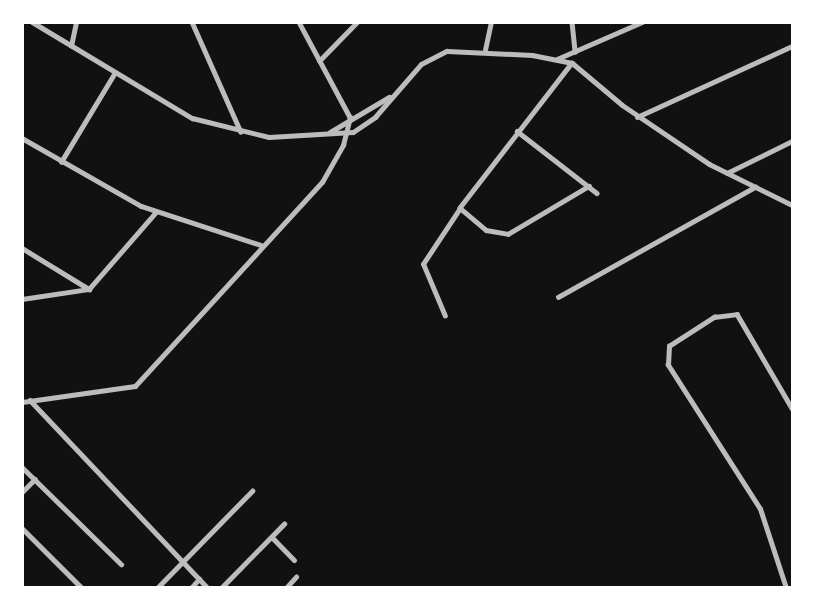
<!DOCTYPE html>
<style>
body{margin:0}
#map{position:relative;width:815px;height:610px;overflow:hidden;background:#111;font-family:Roboto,sans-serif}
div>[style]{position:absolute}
.minor>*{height:4.5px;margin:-2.25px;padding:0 2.25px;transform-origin:2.25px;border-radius:2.25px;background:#bcbcbc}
.tertiary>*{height:5px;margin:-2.5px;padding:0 2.5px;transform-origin:2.5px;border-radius:2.5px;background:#bcbcbc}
span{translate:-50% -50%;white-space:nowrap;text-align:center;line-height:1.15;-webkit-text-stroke:6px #fff;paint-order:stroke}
.frame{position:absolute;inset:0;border:24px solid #fff;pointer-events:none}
</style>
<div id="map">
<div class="minor">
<i style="left:192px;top:22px;width:120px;rotate:66deg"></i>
<i style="left:299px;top:22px;width:108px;rotate:61.8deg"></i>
<i style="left:572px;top:22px;width:30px;rotate:84deg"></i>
<i style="left:71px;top:46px;width:25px;rotate:-78deg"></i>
<i style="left:485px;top:50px;width:29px;rotate:-78deg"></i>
<i style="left:557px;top:59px;width:93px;rotate:-23.5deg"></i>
<i style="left:319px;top:61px;width:54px;rotate:-45.7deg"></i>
<i style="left:572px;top:63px;width:183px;rotate:127.7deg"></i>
<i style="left:460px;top:208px;width:34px;rotate:40deg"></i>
<i style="left:486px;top:230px;width:22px;rotate:10deg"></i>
<i style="left:508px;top:234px;width:94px;rotate:-30.7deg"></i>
<i style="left:637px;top:117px;width:170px;rotate:-24.6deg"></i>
<i style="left:517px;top:131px;width:101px;rotate:37.8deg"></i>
<i style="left:22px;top:138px;width:137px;rotate:29.7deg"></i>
<i style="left:141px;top:206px;width:126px;rotate:18deg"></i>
<i style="left:61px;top:162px;width:103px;rotate:-58.9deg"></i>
<i style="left:727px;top:173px;width:72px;rotate:-26.2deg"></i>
<i style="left:22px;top:248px;width:79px;rotate:31.5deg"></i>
<i style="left:558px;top:297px;width:226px;rotate:-29.2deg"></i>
<i style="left:22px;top:299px;width:68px;rotate:-8.5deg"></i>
<i style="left:89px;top:289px;width:102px;rotate:-49deg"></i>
<i style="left:445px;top:316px;width:56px;rotate:-112.9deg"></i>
<i style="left:423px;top:264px;width:67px;rotate:-56.5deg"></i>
<i style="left:30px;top:400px;width:259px;rotate:46.6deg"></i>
<i style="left:22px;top:467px;width:139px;rotate:44.4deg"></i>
<i style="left:22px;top:492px;width:18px;rotate:-45deg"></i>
<i style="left:22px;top:528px;width:85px;rotate:45deg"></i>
<i style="left:272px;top:537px;width:32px;rotate:46deg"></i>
<i style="left:157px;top:588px;width:136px;rotate:-45.6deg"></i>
<i style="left:191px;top:588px;width:12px;rotate:-48deg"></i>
<i style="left:221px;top:588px;width:90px;rotate:-45.5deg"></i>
<i style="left:286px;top:588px;width:15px;rotate:-48deg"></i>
<i style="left:786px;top:588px;width:83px;rotate:-108.2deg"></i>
<i style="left:760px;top:509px;width:171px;rotate:-122.6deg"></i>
<i style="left:668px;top:365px;width:19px;rotate:-87deg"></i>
<i style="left:669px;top:346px;width:54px;rotate:-32.8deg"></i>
<i style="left:714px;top:317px;width:23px;rotate:-7deg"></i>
<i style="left:737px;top:314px;width:109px;rotate:59.7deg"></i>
</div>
<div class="tertiary">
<i style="left:32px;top:22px;width:187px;rotate:31deg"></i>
<i style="left:192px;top:118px;width:79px;rotate:13.9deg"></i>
<i style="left:269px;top:137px;width:84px;rotate:-3.4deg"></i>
<i style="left:353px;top:132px;width:27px;rotate:-34deg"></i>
<i style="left:375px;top:117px;width:70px;rotate:-49deg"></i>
<i style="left:421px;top:64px;width:29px;rotate:-27deg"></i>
<i style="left:447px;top:51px;width:85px;rotate:2.7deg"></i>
<i style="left:532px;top:55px;width:41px;rotate:11.3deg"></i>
<i style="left:572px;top:63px;width:65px;rotate:40deg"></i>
<i style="left:622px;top:105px;width:105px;rotate:34.1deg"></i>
<i style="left:709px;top:164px;width:93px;rotate:26.3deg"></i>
<i style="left:330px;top:132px;width:69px;rotate:-30.7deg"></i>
<i style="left:22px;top:402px;width:114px;rotate:-8.1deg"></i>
<i style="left:135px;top:386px;width:277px;rotate:-47.5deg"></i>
<i style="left:322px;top:182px;width:43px;rotate:-60.4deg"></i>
<i style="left:343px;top:145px;width:29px;rotate:-76deg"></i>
</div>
<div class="frame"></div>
</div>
